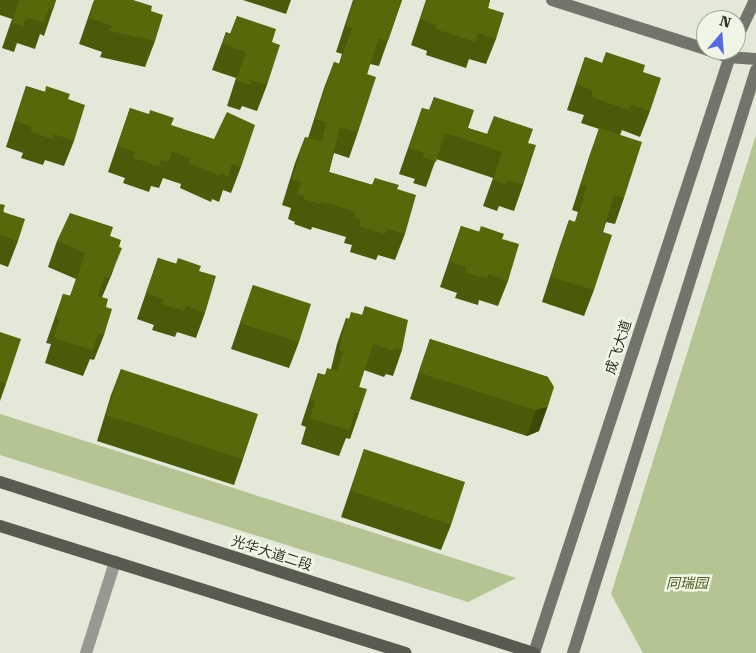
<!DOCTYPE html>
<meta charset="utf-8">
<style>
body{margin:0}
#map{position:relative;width:756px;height:653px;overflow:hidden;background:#e3e8d8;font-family:"Roboto Serif","Noto Sans SC",serif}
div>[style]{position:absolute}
.green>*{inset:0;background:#b4c492}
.street>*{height:12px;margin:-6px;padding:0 6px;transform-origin:6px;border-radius:6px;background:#979993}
.secondary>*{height:12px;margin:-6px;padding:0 6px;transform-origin:6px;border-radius:6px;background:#72756b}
.primary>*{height:12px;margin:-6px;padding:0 6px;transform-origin:6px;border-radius:6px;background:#575b50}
.wall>*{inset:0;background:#495a09}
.shaded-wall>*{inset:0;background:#3c4a08}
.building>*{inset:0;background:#55690b}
span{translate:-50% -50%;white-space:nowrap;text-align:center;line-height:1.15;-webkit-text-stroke:5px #f0f6e5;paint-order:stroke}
.street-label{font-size:14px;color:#31332d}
.park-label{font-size:14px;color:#4b5a1e;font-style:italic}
.north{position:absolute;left:696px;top:10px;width:50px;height:50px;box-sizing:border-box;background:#f0f6e5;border:1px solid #a4a89b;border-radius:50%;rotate:18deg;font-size:14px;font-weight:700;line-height:20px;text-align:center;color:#31332d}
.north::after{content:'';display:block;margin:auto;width:18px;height:22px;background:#566be1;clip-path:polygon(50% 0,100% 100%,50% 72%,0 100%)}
</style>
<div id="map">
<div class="green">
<i style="clip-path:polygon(756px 135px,756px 653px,643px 653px,611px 594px)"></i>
<i style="clip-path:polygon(0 414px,516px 578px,468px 602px,0 455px)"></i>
</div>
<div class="street">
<i style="left:86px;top:653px;width:96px;rotate:-72.3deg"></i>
</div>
<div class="secondary">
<i style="left:552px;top:0;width:162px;rotate:17.7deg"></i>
<i style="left:736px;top:40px;width:44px;rotate:-64.6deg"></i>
<i style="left:708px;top:50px;width:21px;rotate:19deg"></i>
<i style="left:728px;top:57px;width:28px;rotate:4deg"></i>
<i style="left:534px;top:653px;width:635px;rotate:-71.82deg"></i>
<i style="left:573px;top:653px;width:611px;rotate:-72.57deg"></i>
</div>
<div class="primary">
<i style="left:0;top:482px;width:561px;rotate:17.76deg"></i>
<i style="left:0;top:526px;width:425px;rotate:17.4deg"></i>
</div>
<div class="wall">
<i style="clip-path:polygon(0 0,56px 0,44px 36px,40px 34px,35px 49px,17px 43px,14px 52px,2px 48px,12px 19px,0 15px)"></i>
<i style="clip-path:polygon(94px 0,155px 41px,145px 67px,100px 57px,102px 52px,79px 44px)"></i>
<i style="clip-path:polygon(243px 0,291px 0,286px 14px)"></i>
<i style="clip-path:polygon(353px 0,402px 0,379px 66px,370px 64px,367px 74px,358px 132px,349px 158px,334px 153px,329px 172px,372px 185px,375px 178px,397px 189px,405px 234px,395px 260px,378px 255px,376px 260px,350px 252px,352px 245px,344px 243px,346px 237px,312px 227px,311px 230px,294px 224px,295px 222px,288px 219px,291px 208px,282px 205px,295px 163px,305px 137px,308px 138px,324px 88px,334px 62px,339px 64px,342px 54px,336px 52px)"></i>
<i style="clip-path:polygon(426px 0,490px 0,488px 8px,496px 39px,486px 64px,469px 59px,466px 68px,426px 55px,427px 51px,411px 45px)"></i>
<i style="clip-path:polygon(237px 16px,272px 42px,267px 85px,257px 111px,242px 106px,240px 110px,227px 106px,236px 78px,212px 70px,226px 32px,230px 34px)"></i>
<i style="clip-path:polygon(585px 57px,602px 63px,643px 72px,650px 111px,640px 137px,622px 130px,620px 135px,624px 198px,615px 224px,606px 222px,603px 232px,594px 290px,584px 316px,542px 302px,560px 246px,569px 220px,575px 222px,578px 212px,572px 210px,590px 154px,599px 129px,581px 123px,584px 115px,567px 110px)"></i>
<i style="clip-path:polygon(26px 86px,68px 99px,74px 141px,64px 166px,45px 160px,43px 165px,21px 158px,23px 153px,6px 147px)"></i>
<i style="clip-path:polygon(434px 97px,468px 128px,487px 134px,528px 143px,523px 185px,514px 211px,499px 206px,497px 211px,483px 206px,493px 178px,436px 159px,426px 187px,413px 183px,415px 179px,399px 174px,422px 108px,429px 110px)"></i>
<i style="clip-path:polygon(130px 108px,171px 125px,241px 167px,231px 193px,223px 190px,219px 202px,212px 199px,211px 202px,180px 188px,181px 184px,163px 178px,159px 188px,151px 186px,149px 192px,123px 183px,125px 178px,108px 172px)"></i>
<i style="clip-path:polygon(0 204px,18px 241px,8px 267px,0 264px)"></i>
<i style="clip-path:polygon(461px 226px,502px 239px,508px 281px,498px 306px,479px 300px,478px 305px,455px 298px,457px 293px,440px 287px)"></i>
<i style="clip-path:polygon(110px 236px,119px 247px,112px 273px,102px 297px,106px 307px,104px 335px,94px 360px,90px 359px,83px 376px,45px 363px,51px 344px,46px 343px,63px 294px,70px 296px,76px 279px,48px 267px,57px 241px)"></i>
<i style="clip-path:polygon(158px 258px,199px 271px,205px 313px,196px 338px,177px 332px,175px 337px,152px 330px,154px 325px,137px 319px)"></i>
<i style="clip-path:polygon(253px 285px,299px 342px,289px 368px,231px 349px)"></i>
<i style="clip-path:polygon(365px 306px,402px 350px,393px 376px,386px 374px,384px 377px,364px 370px,359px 387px,359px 413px,350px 439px,346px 438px,339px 456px,301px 444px,306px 427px,301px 425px,318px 373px,324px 375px,331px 369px,337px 344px,346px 318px,349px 319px,362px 315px)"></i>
<i style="clip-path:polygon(0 332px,6px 384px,0 401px)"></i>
<i style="clip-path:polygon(430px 339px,548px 377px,539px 431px,527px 436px,410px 399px,421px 365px)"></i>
<i style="clip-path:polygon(121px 369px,243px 459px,234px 485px,97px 441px,111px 395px)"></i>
<i style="clip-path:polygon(364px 449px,451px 525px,441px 550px,341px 517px)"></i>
</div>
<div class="shaded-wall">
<i style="clip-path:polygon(122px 248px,112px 273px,99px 304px,109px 278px)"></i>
<i style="clip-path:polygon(548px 406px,539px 431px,527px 436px,536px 410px)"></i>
</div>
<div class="building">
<i style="clip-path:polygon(19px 0,56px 0,53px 10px,49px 8px,44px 23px,26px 17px,23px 26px,12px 22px)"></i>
<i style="clip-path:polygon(95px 0,133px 0,152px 6px,151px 11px,163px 15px,155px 41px,110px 31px,112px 26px,89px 18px)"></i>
<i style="clip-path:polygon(354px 0,402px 0,388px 41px,379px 38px,367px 74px,376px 77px,358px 132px,340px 127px,329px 172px,373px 185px,375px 178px,399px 185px,397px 189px,416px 195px,405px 234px,387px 229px,385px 234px,359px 226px,361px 220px,354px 217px,355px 212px,321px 201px,320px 204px,303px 199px,304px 196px,297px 194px,301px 182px,292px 179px,305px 137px,321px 142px,327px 122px,315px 119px,334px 62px,340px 64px,344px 51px,352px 28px,346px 26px)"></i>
<i style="clip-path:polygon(427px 0,490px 0,488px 8px,504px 13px,496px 39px,478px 33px,475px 42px,435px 29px,436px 25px,420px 19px)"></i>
<i style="clip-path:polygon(237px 16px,276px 29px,272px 42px,280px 45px,267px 85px,251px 80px,250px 85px,236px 80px,246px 52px,222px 44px,226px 32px,231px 34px)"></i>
<i style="clip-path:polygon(606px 52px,645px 65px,643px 72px,661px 78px,650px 111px,631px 105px,629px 110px,591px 97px,593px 90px,576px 84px,585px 57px,602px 63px)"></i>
<i style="clip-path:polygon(26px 86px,45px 92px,46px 86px,70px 94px,68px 99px,85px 105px,74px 141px,54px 134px,53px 139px,30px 132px,32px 127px,15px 121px)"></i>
<i style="clip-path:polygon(434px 97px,474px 110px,468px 128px,487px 134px,494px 116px,533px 129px,528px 143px,536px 145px,523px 185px,508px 180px,506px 185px,493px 180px,502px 152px,445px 133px,436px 162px,423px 157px,424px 153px,409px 148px,422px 108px,430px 110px)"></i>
<i style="clip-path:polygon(130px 108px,149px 114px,150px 110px,174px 118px,171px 125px,214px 139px,227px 112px,255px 125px,241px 167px,232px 164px,228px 176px,221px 173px,220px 176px,189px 163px,190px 158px,172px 152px,168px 162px,161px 160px,159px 166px,133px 158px,135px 152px,117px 146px)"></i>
<i style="clip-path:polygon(599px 128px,642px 142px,624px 198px,614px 195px,603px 232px,612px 235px,594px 290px,551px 277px,569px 220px,575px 222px,580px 209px,587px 186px,581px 184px)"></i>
<i style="clip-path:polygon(0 204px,5px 205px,3px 212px,25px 219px,18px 241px,0 235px)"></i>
<i style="clip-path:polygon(70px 213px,113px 227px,110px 236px,121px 240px,119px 247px,122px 248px,109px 278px,104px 277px,98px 296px,108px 299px,106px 307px,112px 309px,104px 335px,98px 333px,93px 350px,54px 338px,60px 319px,56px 317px,63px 294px,71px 296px,85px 253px,57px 241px)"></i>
<i style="clip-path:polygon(461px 226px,479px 232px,481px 226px,504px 234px,502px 239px,519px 244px,508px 281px,489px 274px,487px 279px,465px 272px,466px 267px,449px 261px)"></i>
<i style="clip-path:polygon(158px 258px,176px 264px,178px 258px,201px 266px,199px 271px,216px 276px,205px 313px,186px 306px,184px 311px,162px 304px,163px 299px,146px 293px)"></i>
<i style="clip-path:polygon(253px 285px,311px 304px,299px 342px,240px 323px)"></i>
<i style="clip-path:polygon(365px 306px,408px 320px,402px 350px,395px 348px,394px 351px,373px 344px,359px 387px,367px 389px,359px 413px,355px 412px,349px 430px,310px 418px,315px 401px,310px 399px,318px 373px,325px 375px,327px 368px,337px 371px,343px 352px,339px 351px,346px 318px,349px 319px,351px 312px,363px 315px)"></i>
<i style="clip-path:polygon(0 332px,21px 339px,6px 384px,0 382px)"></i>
<i style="clip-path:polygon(430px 339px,548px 377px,554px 387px,548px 406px,536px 410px,419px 373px)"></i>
<i style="clip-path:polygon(121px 369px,258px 414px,243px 459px,106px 415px)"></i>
<i style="clip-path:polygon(364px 449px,465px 482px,451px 525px,351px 491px)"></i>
</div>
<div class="street-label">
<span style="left:618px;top:347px;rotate:-72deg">成飞大道</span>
<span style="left:272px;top:553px;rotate:18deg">光华大道二段</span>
</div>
<div class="park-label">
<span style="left:687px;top:583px">同瑞园</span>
</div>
<div class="north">N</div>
</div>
